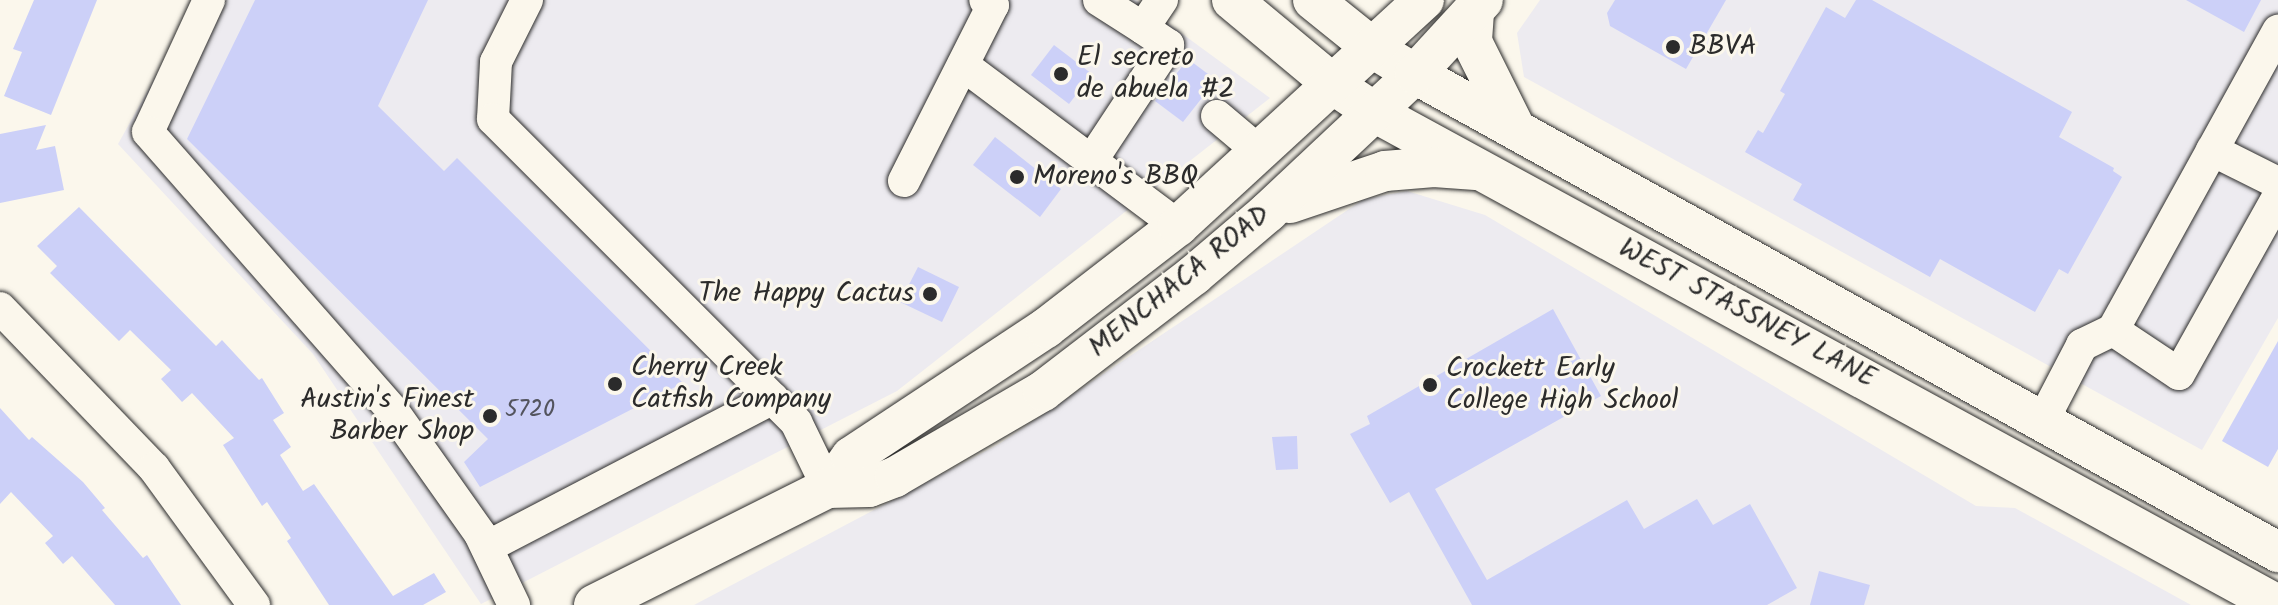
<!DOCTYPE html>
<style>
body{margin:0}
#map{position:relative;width:2278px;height:605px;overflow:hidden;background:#fbf7ec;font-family:Kalam,sans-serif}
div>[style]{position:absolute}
.built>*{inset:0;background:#edebf0}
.building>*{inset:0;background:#ccd0f8}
.roads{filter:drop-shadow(0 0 2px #2b2b2b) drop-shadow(0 0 2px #2b2b2b)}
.minor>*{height:32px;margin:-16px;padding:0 16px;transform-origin:16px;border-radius:16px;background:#fbf7ec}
.major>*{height:40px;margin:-20px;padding:0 20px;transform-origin:20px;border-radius:20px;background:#fbf7ec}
.dots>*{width:22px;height:22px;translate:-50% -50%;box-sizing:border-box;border:4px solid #fbf7ec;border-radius:50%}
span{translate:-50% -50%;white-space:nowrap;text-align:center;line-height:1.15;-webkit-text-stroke:6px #fbf7ec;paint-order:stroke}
.number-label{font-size:24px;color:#53545e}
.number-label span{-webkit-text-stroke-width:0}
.poi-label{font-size:28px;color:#2b2b2b}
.left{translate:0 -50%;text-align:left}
.right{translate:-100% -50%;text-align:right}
.street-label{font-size:28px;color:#2b2b2b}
</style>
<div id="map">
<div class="built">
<i style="clip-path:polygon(198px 0,1136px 0,1270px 98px,897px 391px,481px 604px,313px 354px,118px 144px)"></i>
<i style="clip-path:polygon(1540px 0,2278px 0,2278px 318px,2202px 450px,1524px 77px,1517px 33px)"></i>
<i style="clip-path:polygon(1407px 191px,1485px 215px,1976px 506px,2015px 508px,2191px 605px,694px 605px,999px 444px,1364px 199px)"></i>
</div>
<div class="building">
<i style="clip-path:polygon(34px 0,97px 0,51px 115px,4px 96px,22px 52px,13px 49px)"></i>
<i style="clip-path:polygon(255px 0,428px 0,378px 106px,444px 171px,457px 158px,683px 383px,480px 487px,464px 462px,488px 439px,187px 139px)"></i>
<i style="clip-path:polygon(1615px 0,1726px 0,1686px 69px,1610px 26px,1607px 13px)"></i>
<i style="clip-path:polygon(1856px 0,1872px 0,2072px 112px,2059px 137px,2114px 168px,2113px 171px,2122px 177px,2068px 274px,2059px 269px,2035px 312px,1940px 259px,1930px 277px,1793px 200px,1802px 184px,1745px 152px,1758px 130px,1763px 133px,1785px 94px,1780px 91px,1826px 7px,1845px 18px)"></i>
<i style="clip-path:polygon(2186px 0,2261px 0,2244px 32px)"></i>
<i style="clip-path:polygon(1054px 45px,1092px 74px,1069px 104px,1031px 75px)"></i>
<i style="clip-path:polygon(1188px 59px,1216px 80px,1183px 122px,1155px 101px)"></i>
<i style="clip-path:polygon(46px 125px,36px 150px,55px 146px,64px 190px,0 203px,0 134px)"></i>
<i style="clip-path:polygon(995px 137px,1061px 189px,1040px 217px,973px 165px)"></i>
<i style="clip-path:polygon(79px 207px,216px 346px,222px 340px,259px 380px,262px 378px,284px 413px,273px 420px,291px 447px,280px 455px,303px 491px,314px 484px,393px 596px,434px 573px,446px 592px,423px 605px,329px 605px,287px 541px,291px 538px,267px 502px,262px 506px,223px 445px,234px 438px,192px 393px,182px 402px,161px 379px,171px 370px,130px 330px,119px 341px,50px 273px,57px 266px,37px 246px)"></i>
<i style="clip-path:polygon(918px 267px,959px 287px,942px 322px,900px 302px)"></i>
<i style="clip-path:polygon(1553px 309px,1601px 396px,1435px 489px,1487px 580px,1627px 500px,1644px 529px,1697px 499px,1713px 525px,1750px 504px,1797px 588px,1767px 605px,1472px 605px,1409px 492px,1390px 503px,1350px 434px,1370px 424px,1367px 416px)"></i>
<i style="clip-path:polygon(2278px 341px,2278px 449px,2268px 467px,2222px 441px)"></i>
<i style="clip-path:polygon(0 408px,29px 440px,32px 437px,83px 482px,105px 508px,102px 510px,143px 558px,147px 555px,181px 605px,115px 605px,72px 556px,63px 564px,45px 543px,53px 536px,11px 492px,0 504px)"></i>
<i style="clip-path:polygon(1297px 436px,1298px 469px,1276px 470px,1272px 437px)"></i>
<i style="clip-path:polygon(1819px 571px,1870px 585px,1864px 605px,1810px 605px)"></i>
</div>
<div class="roads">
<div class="minor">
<i style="left:209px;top:0;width:145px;rotate:114.8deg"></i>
<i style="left:148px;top:132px;width:371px;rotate:48.7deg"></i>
<i style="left:393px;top:411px;width:151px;rotate:54.7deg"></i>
<i style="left:480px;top:534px;width:79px;rotate:64.4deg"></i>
<i style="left:527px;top:0;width:69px;rotate:116.6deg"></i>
<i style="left:496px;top:62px;width:57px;rotate:93deg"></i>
<i style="left:493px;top:119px;width:429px;rotate:45deg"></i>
<i style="left:796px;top:422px;width:73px;rotate:64.1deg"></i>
<i style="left:1099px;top:0;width:52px;rotate:32.5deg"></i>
<i style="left:1143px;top:28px;width:34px;rotate:-56deg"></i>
<i style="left:963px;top:65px;width:269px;rotate:36.8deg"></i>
<i style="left:1217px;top:116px;width:57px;rotate:40.1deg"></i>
<i style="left:2212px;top:150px;width:74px;rotate:26.6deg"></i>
<i style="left:1092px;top:160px;width:138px;rotate:-56.5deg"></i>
<i style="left:1168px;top:45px;width:30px;rotate:-146deg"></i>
<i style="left:904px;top:181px;width:197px;rotate:-63.2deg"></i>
<i style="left:993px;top:5px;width:9px;rotate:-148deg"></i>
<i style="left:0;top:308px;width:222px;rotate:46.1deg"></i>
<i style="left:154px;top:468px;width:170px;rotate:53.9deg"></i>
<i style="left:2113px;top:330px;width:79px;rotate:33.7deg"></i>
<i style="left:2179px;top:374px;width:203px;rotate:-60.8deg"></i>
<i style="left:2042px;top:422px;width:87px;rotate:-62.5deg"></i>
<i style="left:2082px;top:345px;width:34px;rotate:-26deg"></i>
<i style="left:2113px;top:330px;width:342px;rotate:-61.1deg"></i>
<i style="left:487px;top:547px;width:322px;rotate:-27.5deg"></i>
</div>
<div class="major">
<i style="left:1232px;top:0;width:133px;rotate:39.8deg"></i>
<i style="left:1334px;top:85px;width:48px;rotate:34deg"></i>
<i style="left:1374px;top:112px;width:1030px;rotate:28.61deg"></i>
<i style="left:1313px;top:0;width:78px;rotate:38.8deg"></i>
<i style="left:1374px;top:49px;width:48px;rotate:31.4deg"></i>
<i style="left:1415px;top:74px;width:987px;rotate:28.98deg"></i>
<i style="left:1474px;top:12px;width:30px;rotate:94deg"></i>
<i style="left:1472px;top:42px;width:96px;rotate:63.4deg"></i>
<i style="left:1290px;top:203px;width:100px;rotate:-18.6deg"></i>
<i style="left:1385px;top:171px;width:49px;rotate:-4.7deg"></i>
<i style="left:1434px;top:167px;width:42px;rotate:4.1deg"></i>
<i style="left:828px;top:488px;width:39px;rotate:-53deg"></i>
<i style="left:851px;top:457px;width:234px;rotate:-33.5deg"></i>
<i style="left:1046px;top:328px;width:167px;rotate:-37.7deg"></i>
<i style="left:1178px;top:226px;width:334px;rotate:-42.6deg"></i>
<i style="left:594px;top:605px;width:262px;rotate:-26.6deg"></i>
<i style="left:828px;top:488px;width:41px;rotate:-1.4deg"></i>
<i style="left:869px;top:487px;width:28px;rotate:-21deg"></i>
<i style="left:895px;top:477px;width:171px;rotate:-30.2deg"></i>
<i style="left:1043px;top:391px;width:190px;rotate:-37.5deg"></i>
<i style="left:1194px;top:275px;width:97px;rotate:-40.4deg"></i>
<i style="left:1268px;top:212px;width:202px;rotate:-43.2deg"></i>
<i style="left:1415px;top:74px;width:100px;rotate:-47.4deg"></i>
</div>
</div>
<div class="dots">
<i style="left:1673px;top:47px;background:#2b2b2b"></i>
<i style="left:1061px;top:74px;background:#2b2b2b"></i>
<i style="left:1017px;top:177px;background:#2b2b2b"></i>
<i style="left:930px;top:294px;background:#2b2b2b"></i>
<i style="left:615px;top:384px;background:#2b2b2b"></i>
<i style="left:1430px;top:385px;background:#2b2b2b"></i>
<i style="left:490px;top:416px;background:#2b2b2b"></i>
</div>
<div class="number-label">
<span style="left:530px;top:410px">5720</span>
</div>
<div class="poi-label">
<span class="left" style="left:1689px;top:47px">BBVA</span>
<span class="left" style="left:1077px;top:74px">El secreto<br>de abuela #2</span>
<span class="left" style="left:1033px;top:177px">Moreno's BBQ</span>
<span class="right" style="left:914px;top:294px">The Happy Cactus</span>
<span class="left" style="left:631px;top:384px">Cherry Creek<br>Catfish Company</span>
<span class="left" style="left:1446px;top:385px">Crockett Early<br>College High School</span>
<span class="right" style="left:474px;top:416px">Austin's Finest<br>Barber Shop</span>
</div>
<div class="street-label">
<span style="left:1180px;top:282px;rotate:-39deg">MENCHACA ROAD</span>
<span style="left:1747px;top:314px;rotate:28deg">WEST STASSNEY LANE</span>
</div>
</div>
